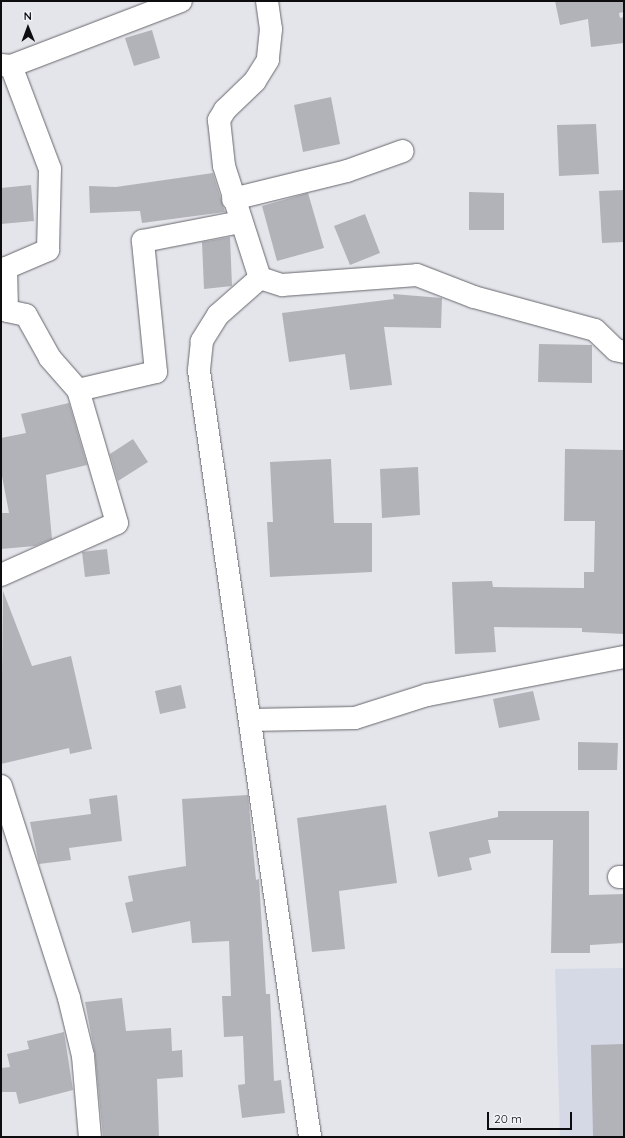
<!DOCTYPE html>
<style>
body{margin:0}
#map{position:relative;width:625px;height:1138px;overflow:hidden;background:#e4e5eb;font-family:Quicksand,sans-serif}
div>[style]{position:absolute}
.built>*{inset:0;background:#d5d9e6}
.building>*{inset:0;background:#b2b3b9}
.roads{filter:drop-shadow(0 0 1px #66676c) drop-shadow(0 0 1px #66676c)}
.street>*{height:22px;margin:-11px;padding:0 11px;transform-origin:11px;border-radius:11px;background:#fff}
span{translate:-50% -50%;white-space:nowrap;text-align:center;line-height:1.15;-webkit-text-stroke:4px #f1f3f9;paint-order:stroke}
.frame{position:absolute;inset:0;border:2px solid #0d0d0f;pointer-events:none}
.north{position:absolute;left:8px;top:8px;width:40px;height:40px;-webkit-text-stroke:3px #f1f3f9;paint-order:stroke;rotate:359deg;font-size:11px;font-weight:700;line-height:16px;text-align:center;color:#0d0d0f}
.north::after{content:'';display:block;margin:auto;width:14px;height:18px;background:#0d0d0f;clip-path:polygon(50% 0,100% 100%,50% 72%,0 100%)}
.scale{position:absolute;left:487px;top:1112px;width:85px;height:18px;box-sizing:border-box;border:2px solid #0d0d0f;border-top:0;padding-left:5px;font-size:12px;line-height:14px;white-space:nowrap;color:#0d0d0f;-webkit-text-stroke:3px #f1f3f9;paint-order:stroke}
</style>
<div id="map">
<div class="built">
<i style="clip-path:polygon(624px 968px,624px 1137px,560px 1137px,555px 969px)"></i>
</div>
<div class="building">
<i style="clip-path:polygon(555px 1px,624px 1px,624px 12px,619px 13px,620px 18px,624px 17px,624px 43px,591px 47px,588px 19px,560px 25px)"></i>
<i style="clip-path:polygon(152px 30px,160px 58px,134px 66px,125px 38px)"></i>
<i style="clip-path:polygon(331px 97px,340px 144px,303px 152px,294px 105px)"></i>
<i style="clip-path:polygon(596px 124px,599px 174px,559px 176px,557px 125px)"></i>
<i style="clip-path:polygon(213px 173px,225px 212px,142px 223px,140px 211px,90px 213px,89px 186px,116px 187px)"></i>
<i style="clip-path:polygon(31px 185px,34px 221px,1px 224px,1px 188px)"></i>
<i style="clip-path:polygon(624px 190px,624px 242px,602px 243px,599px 191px)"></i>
<i style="clip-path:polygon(469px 192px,504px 193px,504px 230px,469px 230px)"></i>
<i style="clip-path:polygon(308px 193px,324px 248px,277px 261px,262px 206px)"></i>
<i style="clip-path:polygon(365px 214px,380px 253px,350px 265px,334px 226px)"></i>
<i style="clip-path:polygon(230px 237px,232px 286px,204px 289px,202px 242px)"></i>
<i style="clip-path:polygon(393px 294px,442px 298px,441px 328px,384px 327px,392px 385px,350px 390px,345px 354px,289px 362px,282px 313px,394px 299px)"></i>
<i style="clip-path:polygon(539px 344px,592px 345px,592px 383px,538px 382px)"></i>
<i style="clip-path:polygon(69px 403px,87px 465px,46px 475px,52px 539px,35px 546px,1px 549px,1px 513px,9px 513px,1px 471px,1px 438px,26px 433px,21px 414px)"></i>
<i style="clip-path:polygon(133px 439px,148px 462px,118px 481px,110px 454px)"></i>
<i style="clip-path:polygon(565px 449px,624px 450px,624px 634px,582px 632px,582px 628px,494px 627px,496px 652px,455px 654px,452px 582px,492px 581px,493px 587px,584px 588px,584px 572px,594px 572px,595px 521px,564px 521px)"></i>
<i style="clip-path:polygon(331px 459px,334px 523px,372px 523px,372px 572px,270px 577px,267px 522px,273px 522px,270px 462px)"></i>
<i style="clip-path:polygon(418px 467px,420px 515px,382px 518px,380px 469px)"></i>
<i style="clip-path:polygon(107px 549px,110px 574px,85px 577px,82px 552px)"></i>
<i style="clip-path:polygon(3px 591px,32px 666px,71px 656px,92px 749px,70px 754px,69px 748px,1px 764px)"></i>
<i style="clip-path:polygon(181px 685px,186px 708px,160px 714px,155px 691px)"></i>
<i style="clip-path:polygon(533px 691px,540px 720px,499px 728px,493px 699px)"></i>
<i style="clip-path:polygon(578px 742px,618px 743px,617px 770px,578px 770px)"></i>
<i style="clip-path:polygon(117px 795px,122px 841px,69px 848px,71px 860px,39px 864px,30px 822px,91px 814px,89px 799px)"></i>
<i style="clip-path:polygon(248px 795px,256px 880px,259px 879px,266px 994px,270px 994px,274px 1081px,281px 1080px,285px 1113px,242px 1118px,238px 1085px,245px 1084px,243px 1036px,224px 1037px,222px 996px,231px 996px,229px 941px,192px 943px,190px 921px,132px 933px,125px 903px,133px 901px,128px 876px,186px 866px,182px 799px)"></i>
<i style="clip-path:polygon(386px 805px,397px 883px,339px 891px,345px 949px,312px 952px,297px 818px)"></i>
<i style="clip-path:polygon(498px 811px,589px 811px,589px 895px,624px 894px,624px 943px,590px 945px,590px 953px,551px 953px,553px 840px,488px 840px,491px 853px,469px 858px,472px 870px,438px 877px,429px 832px,498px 817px)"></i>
<i style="clip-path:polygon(122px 998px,126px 1031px,171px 1028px,172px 1051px,182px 1050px,183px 1077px,157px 1079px,159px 1137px,103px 1137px,95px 1055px,85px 1002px)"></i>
<i style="clip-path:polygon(64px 1032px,73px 1090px,19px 1104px,16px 1092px,1px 1092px,1px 1068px,10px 1067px,7px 1054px,29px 1049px,27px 1041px)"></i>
<i style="clip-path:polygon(624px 1044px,624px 1137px,593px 1137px,591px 1045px)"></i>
</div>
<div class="roads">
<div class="street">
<i style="left:267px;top:1px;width:28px;rotate:82deg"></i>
<i style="left:271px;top:29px;width:31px;rotate:96deg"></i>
<i style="left:268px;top:60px;width:25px;rotate:122deg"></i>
<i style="left:255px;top:81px;width:42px;rotate:136deg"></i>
<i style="left:225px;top:110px;width:12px;rotate:121deg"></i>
<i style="left:219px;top:120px;width:46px;rotate:83.8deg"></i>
<i style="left:224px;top:166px;width:118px;rotate:72.2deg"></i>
<i style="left:260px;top:278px;width:23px;rotate:18deg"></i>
<i style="left:282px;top:285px;width:135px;rotate:-4.2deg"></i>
<i style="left:417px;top:275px;width:61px;rotate:21.1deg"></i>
<i style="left:474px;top:297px;width:125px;rotate:15.3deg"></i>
<i style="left:595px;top:330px;width:29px;rotate:44deg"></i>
<i style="left:616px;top:350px;width:8px;rotate:14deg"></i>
<i style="left:1px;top:65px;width:10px;rotate:6deg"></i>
<i style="left:11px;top:66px;width:182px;rotate:-20.9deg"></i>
<i style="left:233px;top:199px;width:117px;rotate:-13.8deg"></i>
<i style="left:347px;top:171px;width:59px;rotate:-19.7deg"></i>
<i style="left:260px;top:278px;width:56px;rotate:138.6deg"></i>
<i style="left:218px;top:315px;width:31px;rotate:122deg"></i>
<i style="left:202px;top:341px;width:30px;rotate:96deg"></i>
<i style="left:199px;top:371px;width:774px;rotate:81.75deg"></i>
<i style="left:78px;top:390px;width:80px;rotate:-13deg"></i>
<i style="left:156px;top:372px;width:132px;rotate:-95.7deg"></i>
<i style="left:143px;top:241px;width:100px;rotate:-11deg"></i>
<i style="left:1px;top:575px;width:127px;rotate:-24.1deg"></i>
<i style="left:117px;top:523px;width:139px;rotate:-106.3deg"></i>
<i style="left:78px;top:390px;width:43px;rotate:-131.2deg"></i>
<i style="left:50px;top:358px;width:49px;rotate:-119.2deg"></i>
<i style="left:26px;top:315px;width:19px;rotate:-168deg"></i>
<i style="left:7px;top:311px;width:43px;rotate:-91.3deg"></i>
<i style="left:6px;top:268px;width:46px;rotate:-23.2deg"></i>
<i style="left:48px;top:250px;width:81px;rotate:-88.6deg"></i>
<i style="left:50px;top:169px;width:110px;rotate:-110.7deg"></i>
<i style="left:250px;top:720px;width:105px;rotate:-1.1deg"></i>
<i style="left:355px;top:718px;width:76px;rotate:-17.7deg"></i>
<i style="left:427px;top:695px;width:201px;rotate:-10.9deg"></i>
<i style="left:1px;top:786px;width:223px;rotate:72.2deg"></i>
<i style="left:69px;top:998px;width:60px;rotate:76.4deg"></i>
<i style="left:83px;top:1056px;width:81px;rotate:85.1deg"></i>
<i style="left:619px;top:877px;width:5px"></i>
</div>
</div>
<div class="frame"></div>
<div class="north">N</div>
<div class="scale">20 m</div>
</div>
